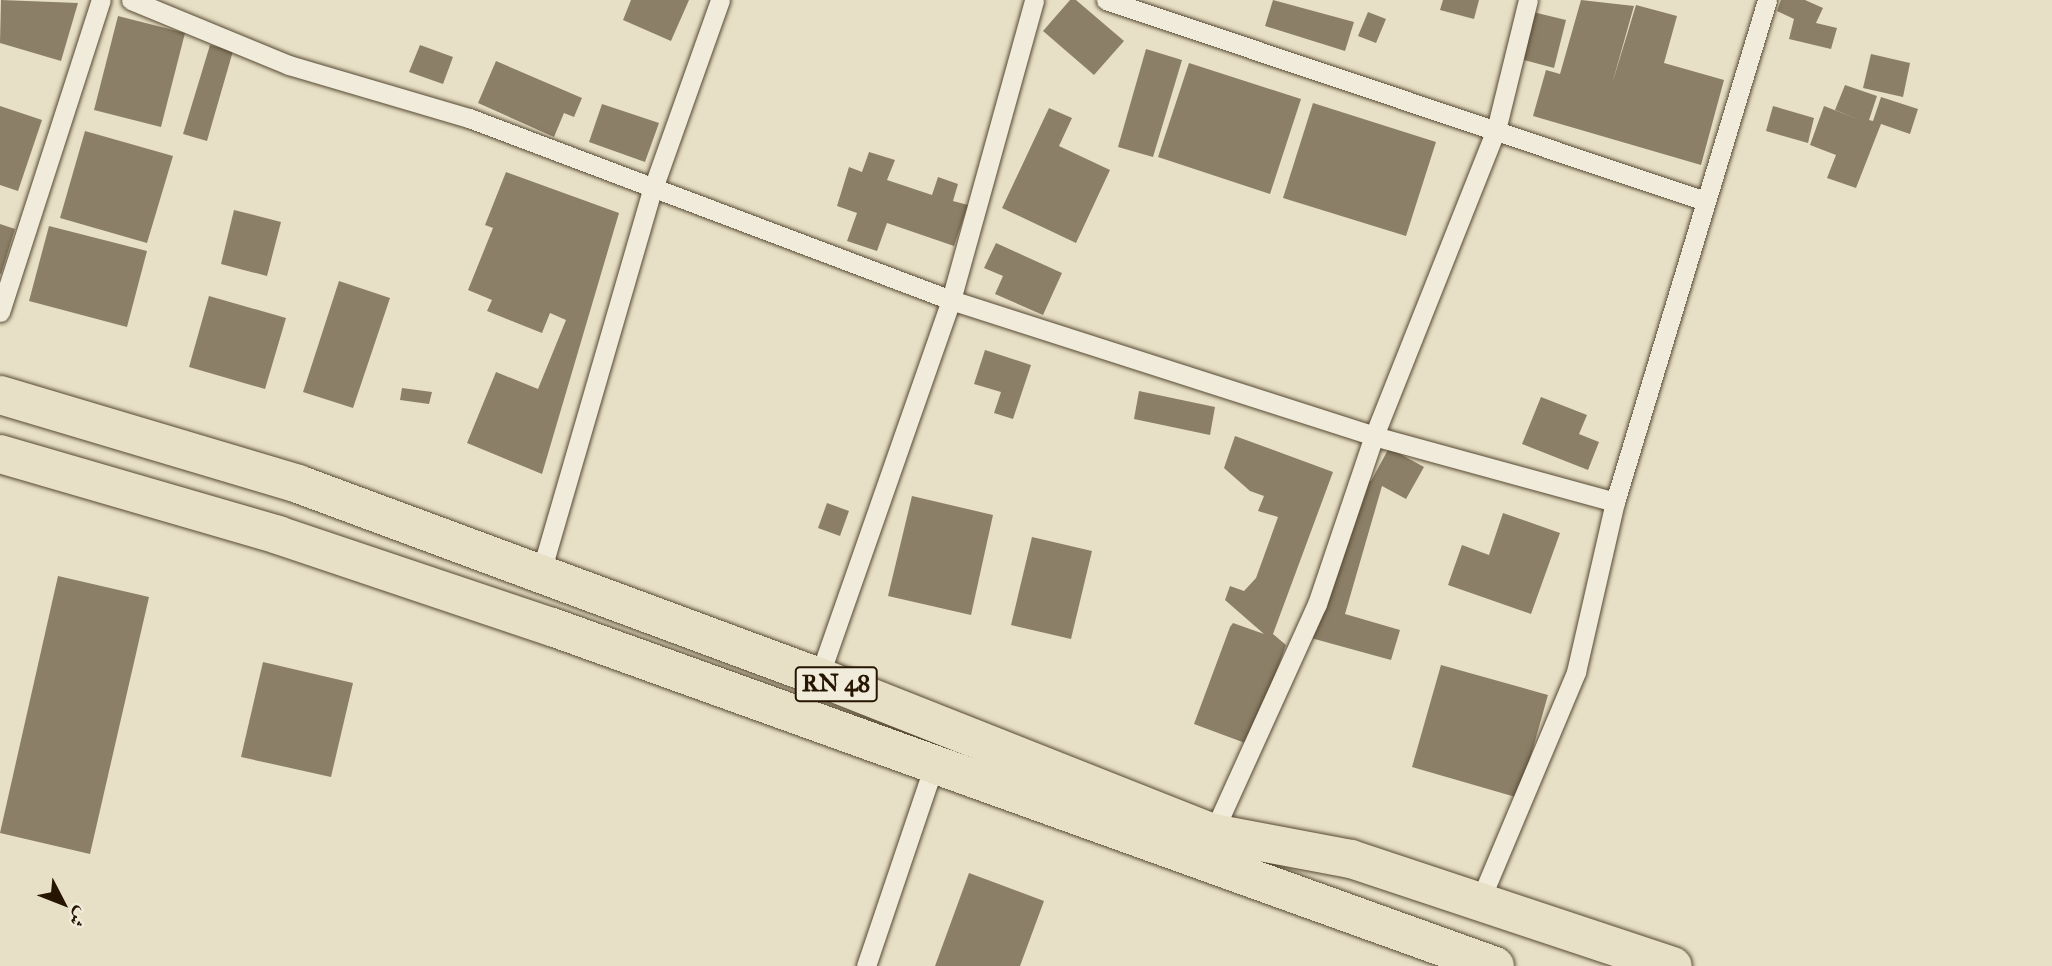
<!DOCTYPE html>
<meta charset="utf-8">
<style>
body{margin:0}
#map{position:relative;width:2052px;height:966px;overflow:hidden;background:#e8e0c6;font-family:"IM FELL Great Primer",Amiri,serif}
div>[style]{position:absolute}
.building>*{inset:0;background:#8b7f67}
.roads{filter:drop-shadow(0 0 2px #564832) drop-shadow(0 0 2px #564832)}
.lane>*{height:19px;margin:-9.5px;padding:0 9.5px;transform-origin:9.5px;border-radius:9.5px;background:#f0ebda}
.highway>*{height:38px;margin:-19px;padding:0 19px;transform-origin:19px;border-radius:19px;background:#e8e0c6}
span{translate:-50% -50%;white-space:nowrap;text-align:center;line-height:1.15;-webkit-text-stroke:7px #f0ebda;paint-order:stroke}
.shield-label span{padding:2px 5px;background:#f0ebda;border:2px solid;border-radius:5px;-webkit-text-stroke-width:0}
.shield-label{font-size:24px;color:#261501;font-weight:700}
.north{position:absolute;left:28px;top:868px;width:70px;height:70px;-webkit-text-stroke:5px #f0ebda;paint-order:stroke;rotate:132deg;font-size:19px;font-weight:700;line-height:28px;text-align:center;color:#261501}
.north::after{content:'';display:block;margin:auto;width:24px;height:32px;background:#261501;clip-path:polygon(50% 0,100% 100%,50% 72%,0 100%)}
</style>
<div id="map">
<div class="building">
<i style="clip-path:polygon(1px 0,78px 3px,61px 61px,0 43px)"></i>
<i style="clip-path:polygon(631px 0,689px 0,671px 41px,623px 20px)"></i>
<i style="clip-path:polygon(1070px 0,1076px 0,1124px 41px,1094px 75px,1043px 31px)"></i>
<i style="clip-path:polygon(1273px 0,1354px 22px,1345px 51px,1265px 26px)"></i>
<i style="clip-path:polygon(1443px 0,1479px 0,1474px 19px,1440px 10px)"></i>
<i style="clip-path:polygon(1581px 0,1634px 6px,1612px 84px,1636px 5px,1677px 16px,1664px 63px,1724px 80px,1701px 165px,1533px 116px,1546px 70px,1560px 74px)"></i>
<i style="clip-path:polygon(1781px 0,1805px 0,1823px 8px,1816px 23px,1837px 28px,1831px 49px,1789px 39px,1794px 19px,1777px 11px)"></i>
<i style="clip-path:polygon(1368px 12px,1386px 19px,1376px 43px,1358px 36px)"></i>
<i style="clip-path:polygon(1533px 12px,1566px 20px,1554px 68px,1520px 59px)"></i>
<i style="clip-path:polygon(118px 16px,185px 33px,161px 127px,94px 110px)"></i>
<i style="clip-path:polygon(210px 45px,233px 51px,207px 141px,183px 134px)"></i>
<i style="clip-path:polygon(420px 45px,453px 57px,443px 84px,409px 72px)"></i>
<i style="clip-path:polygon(1146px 49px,1182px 60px,1153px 157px,1118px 147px)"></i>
<i style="clip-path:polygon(1871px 54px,1910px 63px,1903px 97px,1863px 88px)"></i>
<i style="clip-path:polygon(496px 61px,582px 98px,574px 117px,564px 113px,554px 137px,478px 103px)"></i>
<i style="clip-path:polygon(1189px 63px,1301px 99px,1270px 194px,1158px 157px)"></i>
<i style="clip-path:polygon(1845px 85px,1877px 96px,1869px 120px,1873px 121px,1881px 97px,1918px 109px,1910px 134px,1881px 124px,1856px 188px,1827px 178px,1836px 155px,1810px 145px,1824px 106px,1860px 120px,1835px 110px)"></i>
<i style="clip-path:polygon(1313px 103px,1436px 142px,1406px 236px,1283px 198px)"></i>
<i style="clip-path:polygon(602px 104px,659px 123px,645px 162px,589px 142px)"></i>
<i style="clip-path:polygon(0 106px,42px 120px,18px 191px,0 185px)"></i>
<i style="clip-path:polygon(1773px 106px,1814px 118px,1808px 143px,1766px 131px)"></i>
<i style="clip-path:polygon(1049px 108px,1072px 118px,1059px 146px,1110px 170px,1076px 243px,1002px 208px)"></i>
<i style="clip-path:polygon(85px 131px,173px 156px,147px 243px,60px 218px)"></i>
<i style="clip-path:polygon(869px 152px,895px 160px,887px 180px,932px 195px,938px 177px,958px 184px,953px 201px,968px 205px,954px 246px,887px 223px,877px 251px,847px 241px,857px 213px,837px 206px,849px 167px,862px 172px)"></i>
<i style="clip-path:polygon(506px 172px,619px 213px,542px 474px,467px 443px,496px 372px,538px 389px,566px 320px,550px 313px,542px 333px,487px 311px,492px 300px,468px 290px,493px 228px,485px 225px)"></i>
<i style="clip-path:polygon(234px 210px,281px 222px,267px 276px,221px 264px)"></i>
<i style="clip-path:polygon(0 224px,15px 229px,1px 274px,0 274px)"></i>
<i style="clip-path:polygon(49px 226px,147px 251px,127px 327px,29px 301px)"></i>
<i style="clip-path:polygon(996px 243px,1062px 273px,1043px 315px,995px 294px,1003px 276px,984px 268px)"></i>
<i style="clip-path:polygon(339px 281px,390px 298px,353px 408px,303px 392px)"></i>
<i style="clip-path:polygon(209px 296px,286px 318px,265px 389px,189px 367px)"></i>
<i style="clip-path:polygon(985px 350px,1031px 365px,1013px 419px,994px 413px,1001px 392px,974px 384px)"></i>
<i style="clip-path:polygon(402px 388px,432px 392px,429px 404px,400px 400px)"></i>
<i style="clip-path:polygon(1139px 391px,1215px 407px,1210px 435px,1134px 419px)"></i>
<i style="clip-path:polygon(1541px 397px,1587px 415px,1579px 434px,1599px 442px,1588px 470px,1522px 444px)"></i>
<i style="clip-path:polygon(1235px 436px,1333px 472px,1273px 634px,1286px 645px,1254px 734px,1245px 743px,1194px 724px,1230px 627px,1233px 623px,1264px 634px,1225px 600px,1230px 586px,1244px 591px,1256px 578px,1278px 517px,1258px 511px,1264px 496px,1250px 491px,1224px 468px)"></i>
<i style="clip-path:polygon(1389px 448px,1424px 467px,1406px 499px,1382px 486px,1345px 614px,1400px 630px,1391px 660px,1311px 638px,1357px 477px,1371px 481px)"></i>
<i style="clip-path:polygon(912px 496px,993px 515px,971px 615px,888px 596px)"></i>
<i style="clip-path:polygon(827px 503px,849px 511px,840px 536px,818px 528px)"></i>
<i style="clip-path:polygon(1503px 513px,1560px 533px,1531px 614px,1448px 585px,1462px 545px,1489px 555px)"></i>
<i style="clip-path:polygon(1032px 537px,1092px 551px,1071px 639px,1011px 625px)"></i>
<i style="clip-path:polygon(58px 576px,149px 597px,90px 854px,0 833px)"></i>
<i style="clip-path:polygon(263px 662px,353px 683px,331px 777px,241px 757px)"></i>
<i style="clip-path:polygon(1441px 665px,1548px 695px,1519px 798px,1412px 767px)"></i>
<i style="clip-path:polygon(969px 873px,1044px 901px,1020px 966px,935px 966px)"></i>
</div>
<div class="roads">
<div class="lane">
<i style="left:131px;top:0;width:171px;rotate:22.4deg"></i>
<i style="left:289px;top:65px;width:188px;rotate:16.4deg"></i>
<i style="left:469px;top:118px;width:515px;rotate:20.69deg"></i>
<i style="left:951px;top:300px;width:444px;rotate:17.8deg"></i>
<i style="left:1374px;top:436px;width:250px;rotate:15.3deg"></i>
<i style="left:1106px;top:0;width:632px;rotate:18.55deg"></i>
<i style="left:0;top:312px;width:328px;rotate:-72.1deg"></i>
<i style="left:541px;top:572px;width:397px;rotate:-73.8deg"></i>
<i style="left:652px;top:191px;width:203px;rotate:-70.4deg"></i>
<i style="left:819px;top:677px;width:399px;rotate:-70.7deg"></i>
<i style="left:951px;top:300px;width:311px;rotate:-74.5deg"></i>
<i style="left:1213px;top:833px;width:252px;rotate:-65.6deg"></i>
<i style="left:1317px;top:604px;width:177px;rotate:-71.3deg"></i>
<i style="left:1374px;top:436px;width:329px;rotate:-68.3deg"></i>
<i style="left:1496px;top:130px;width:134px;rotate:-76.2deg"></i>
<i style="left:1479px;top:903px;width:251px;rotate:-67.2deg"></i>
<i style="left:1576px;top:672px;width:174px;rotate:-77.1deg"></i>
<i style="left:1615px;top:502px;width:525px;rotate:-73.15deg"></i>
<i style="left:866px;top:966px;width:212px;rotate:-71.3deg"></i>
</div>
<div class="highway">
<i style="left:0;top:395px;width:311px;rotate:16.6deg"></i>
<i style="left:298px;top:484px;width:556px;rotate:20.33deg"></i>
<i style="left:819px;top:677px;width:424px;rotate:21.6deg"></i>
<i style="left:1213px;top:833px;width:140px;rotate:10.7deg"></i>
<i style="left:1351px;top:859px;width:339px;rotate:18.4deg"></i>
<i style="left:0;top:454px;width:290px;rotate:16.2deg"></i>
<i style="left:278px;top:535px;width:289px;rotate:18.6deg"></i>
<i style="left:552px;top:627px;width:1002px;rotate:19.77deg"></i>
</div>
</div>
<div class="shield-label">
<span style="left:836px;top:684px">RN 48</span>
</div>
<div class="north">ش</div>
</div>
